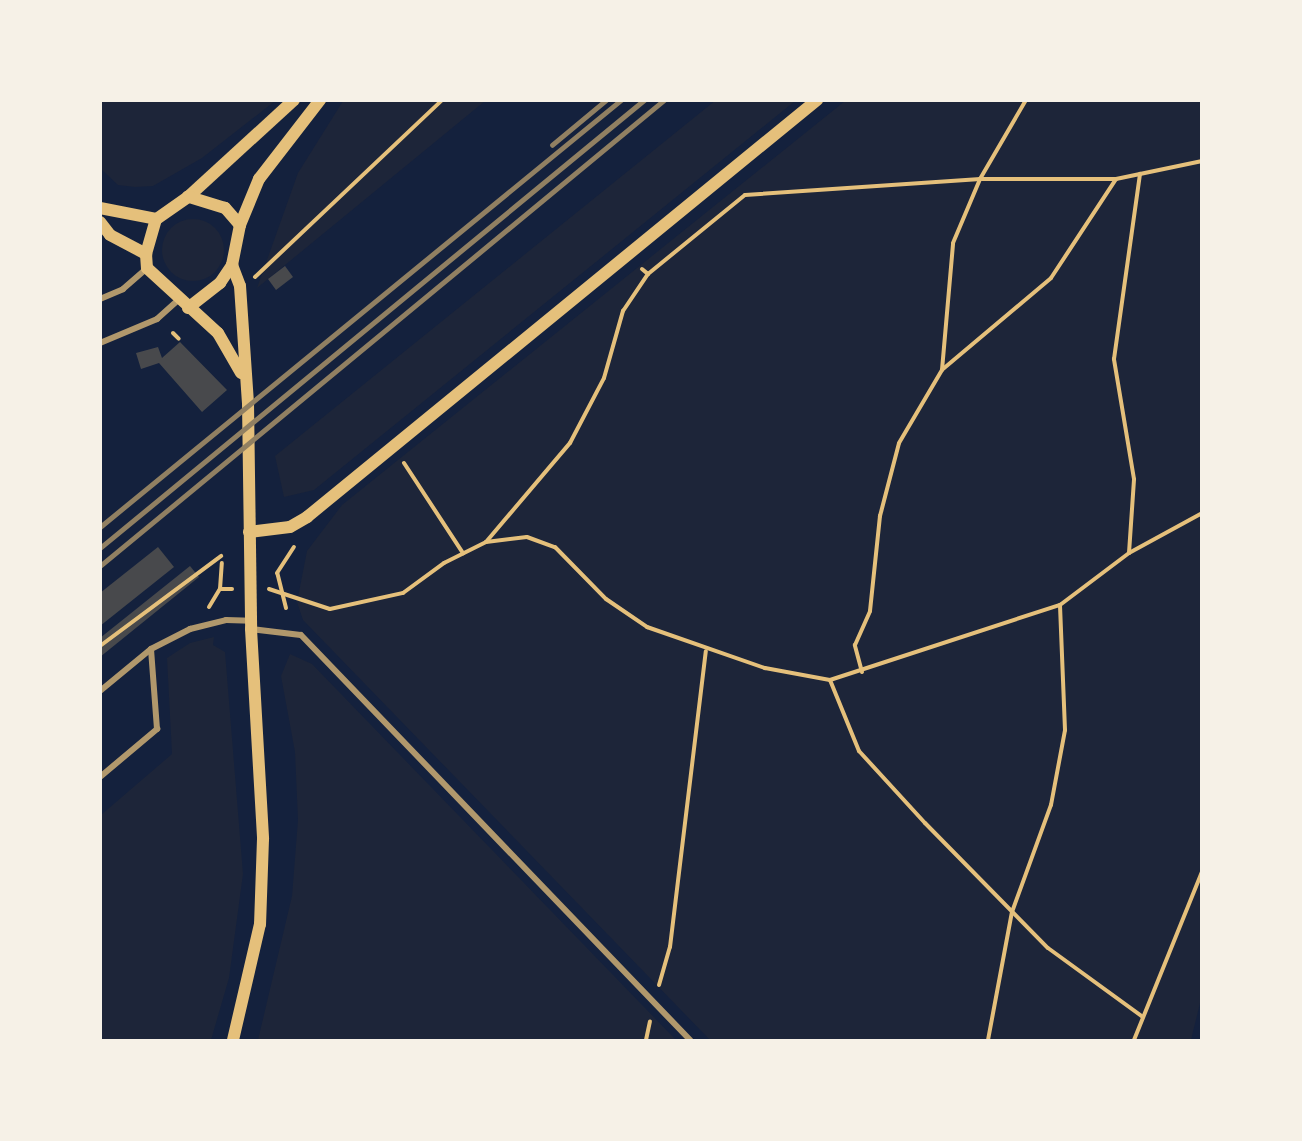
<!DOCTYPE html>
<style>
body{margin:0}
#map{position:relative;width:1302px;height:1141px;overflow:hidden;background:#14213d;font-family:Lato,sans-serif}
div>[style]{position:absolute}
.green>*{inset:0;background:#1d2539}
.round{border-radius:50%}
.building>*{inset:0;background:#48494c}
.path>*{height:4px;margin:-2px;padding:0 2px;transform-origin:2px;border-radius:2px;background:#e5c07b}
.minor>*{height:6px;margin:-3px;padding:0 3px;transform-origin:3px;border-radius:3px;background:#b1986c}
.secondary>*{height:12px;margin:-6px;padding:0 6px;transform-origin:6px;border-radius:6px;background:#e5c07b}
.rail>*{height:4.5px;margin:-2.25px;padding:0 2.25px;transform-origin:2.25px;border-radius:2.25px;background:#918062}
span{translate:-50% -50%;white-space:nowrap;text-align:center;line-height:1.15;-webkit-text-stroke:4.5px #f6f1e7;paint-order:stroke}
.frame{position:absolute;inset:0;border:102px solid #f6f1e7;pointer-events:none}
</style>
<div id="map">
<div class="green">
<i style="clip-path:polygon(716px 100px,795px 101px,314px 490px,284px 497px,275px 456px)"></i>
<i style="clip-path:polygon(100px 101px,101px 100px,275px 101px,202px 158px,153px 186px,135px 187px,118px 185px,101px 169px)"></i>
<i style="clip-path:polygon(343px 101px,485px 101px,257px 288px,298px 173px)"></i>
<i style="clip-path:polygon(845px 101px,1201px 101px,1202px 995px,1191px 1040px,710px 1040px,303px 620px,297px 602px,307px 551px,342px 505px)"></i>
<i class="round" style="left:162px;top:219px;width:62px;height:62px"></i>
<i style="clip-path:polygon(214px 637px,213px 645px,225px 652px,243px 874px,229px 978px,211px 1040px,101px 1040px,101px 815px,172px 754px,167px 658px,190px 643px)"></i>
<i style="clip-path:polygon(290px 654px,312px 664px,676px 1040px,258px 1040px,292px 896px,298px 820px,295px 752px,281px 676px)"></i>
</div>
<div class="building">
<i style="clip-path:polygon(285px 266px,293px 277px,276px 290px,268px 279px)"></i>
<i style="clip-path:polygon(180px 342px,227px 390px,202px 412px,159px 363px,141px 369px,136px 353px,158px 347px,162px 358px)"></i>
<i style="clip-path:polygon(158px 547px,174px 567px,100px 626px,100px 593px)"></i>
<i style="clip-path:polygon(190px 566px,199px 577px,100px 657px,100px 638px)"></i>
</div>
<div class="path">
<i style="left:642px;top:269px;width:8px;rotate:40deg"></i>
<i style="left:648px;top:274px;width:125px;rotate:-39.2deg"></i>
<i style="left:745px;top:195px;width:236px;rotate:-3.9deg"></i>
<i style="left:980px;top:179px;width:136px"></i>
<i style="left:1116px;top:179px;width:88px;rotate:-11.8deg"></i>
<i style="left:255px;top:277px;width:257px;rotate:-43.4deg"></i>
<i style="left:173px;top:333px;width:8px;rotate:45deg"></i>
<i style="left:943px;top:369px;width:141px;rotate:-40.1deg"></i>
<i style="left:1051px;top:278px;width:118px;rotate:-56.7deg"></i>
<i style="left:404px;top:463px;width:108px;rotate:56.8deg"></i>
<i style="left:486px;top:542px;width:130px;rotate:-49.7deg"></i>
<i style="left:570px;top:443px;width:73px;rotate:-62.4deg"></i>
<i style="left:604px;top:378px;width:70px;rotate:-74.2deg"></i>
<i style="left:623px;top:311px;width:45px;rotate:-56deg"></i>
<i style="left:1129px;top:553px;width:74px;rotate:-86.1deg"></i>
<i style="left:1134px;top:479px;width:122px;rotate:-99.5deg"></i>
<i style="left:1114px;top:359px;width:187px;rotate:-82deg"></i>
<i style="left:220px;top:589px;width:12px"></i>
<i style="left:269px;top:589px;width:64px;rotate:18.2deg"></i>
<i style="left:330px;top:609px;width:75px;rotate:-12.4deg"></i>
<i style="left:403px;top:593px;width:51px;rotate:-36.2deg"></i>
<i style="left:444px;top:563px;width:47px;rotate:-26.6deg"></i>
<i style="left:486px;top:542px;width:41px;rotate:-7deg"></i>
<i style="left:527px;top:537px;width:30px;rotate:20deg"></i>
<i style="left:555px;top:547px;width:73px;rotate:45.6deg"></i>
<i style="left:606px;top:599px;width:50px;rotate:34.3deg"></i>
<i style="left:647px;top:627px;width:125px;rotate:19.2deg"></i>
<i style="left:765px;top:668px;width:66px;rotate:10.5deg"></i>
<i style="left:830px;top:680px;width:242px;rotate:-18.1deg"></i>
<i style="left:1060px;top:605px;width:86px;rotate:-37deg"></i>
<i style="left:1129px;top:553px;width:83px;rotate:-28.7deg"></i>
<i style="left:209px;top:607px;width:21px;rotate:-59deg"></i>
<i style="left:220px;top:589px;width:26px;rotate:-86deg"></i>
<i style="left:286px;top:608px;width:36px;rotate:-104deg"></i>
<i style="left:277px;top:573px;width:31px;rotate:-57deg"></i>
<i style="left:100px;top:646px;width:151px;rotate:-36.6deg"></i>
<i style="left:862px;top:672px;width:28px;rotate:-105deg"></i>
<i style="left:855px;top:645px;width:37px;rotate:-66deg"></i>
<i style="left:870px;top:611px;width:96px;rotate:-84deg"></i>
<i style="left:880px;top:516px;width:75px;rotate:-75.4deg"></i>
<i style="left:899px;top:443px;width:85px;rotate:-59.5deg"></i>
<i style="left:942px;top:370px;width:127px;rotate:-85deg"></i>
<i style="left:953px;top:243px;width:69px;rotate:-67.1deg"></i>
<i style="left:980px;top:179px;width:91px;rotate:-59.8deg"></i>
<i style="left:830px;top:680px;width:77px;rotate:67.8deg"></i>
<i style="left:859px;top:751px;width:98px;rotate:47.5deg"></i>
<i style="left:925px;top:823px;width:175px;rotate:45.5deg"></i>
<i style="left:1048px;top:948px;width:117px;rotate:36deg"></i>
<i style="left:659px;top:985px;width:40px;rotate:-74deg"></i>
<i style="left:670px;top:947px;width:298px;rotate:-83.1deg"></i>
<i style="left:646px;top:1040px;width:19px;rotate:-78deg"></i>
<i style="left:988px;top:1040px;width:130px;rotate:-79.4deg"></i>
<i style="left:1012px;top:912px;width:114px;rotate:-70deg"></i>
<i style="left:1051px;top:805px;width:76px;rotate:-79.4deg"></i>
<i style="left:1065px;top:730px;width:125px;rotate:-92.3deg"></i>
<i style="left:1134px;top:1040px;width:181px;rotate:-68deg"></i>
</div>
<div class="minor">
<i style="left:100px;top:299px;width:25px;rotate:-23deg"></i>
<i style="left:123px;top:289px;width:32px;rotate:-41deg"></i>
<i style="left:100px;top:343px;width:62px;rotate:-22.8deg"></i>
<i style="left:157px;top:319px;width:30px;rotate:-42deg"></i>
<i style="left:251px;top:629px;width:50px;rotate:6.8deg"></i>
<i style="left:301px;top:635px;width:562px;rotate:46.15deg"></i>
<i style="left:100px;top:691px;width:66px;rotate:-39.5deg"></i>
<i style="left:151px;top:649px;width:44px;rotate:-27.1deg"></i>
<i style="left:190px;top:629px;width:37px;rotate:-14deg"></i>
<i style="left:226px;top:620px;width:25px;rotate:2deg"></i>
<i style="left:100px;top:777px;width:75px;rotate:-40.1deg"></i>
<i style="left:157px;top:729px;width:80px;rotate:-94.3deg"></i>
</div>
<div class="secondary">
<i style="left:188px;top:197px;width:144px;rotate:-42.5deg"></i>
<i style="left:100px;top:208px;width:57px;rotate:11.1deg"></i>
<i style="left:100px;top:222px;width:16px;rotate:52deg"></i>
<i style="left:110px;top:235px;width:41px;rotate:27.8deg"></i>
<i style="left:240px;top:225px;width:23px;rotate:-131deg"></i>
<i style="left:225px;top:208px;width:39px;rotate:-163deg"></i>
<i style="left:188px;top:197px;width:39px;rotate:145deg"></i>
<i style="left:156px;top:219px;width:36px;rotate:106deg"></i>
<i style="left:146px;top:254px;width:14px;rotate:86deg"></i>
<i style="left:147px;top:268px;width:96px;rotate:42.5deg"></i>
<i style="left:218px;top:333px;width:46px;rotate:60.1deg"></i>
<i style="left:232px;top:265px;width:22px;rotate:69deg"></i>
<i style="left:240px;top:286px;width:117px;rotate:86.1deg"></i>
<i style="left:248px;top:403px;width:226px;rotate:89.2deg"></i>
<i style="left:251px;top:629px;width:210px;rotate:86.7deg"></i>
<i style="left:263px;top:839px;width:85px;rotate:92deg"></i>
<i style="left:260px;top:924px;width:119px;rotate:103.1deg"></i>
<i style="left:188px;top:308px;width:41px;rotate:-38deg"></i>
<i style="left:220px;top:283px;width:22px;rotate:-56deg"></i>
<i style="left:232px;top:265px;width:41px;rotate:-78.7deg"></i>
<i style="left:240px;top:225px;width:50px;rotate:-67.6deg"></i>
<i style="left:259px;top:179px;width:100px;rotate:-52.3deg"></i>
<i style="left:249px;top:532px;width:41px;rotate:-7deg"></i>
<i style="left:290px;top:527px;width:20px;rotate:-30deg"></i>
<i style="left:307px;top:517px;width:659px;rotate:-39.27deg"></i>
</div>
<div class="rail">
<i style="left:552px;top:145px;width:70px;rotate:-39.8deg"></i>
<i style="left:100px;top:527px;width:674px;rotate:-39.34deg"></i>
<i style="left:100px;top:548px;width:705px;rotate:-39.47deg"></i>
<i style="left:100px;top:566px;width:732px;rotate:-39.56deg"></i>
</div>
<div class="frame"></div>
</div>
